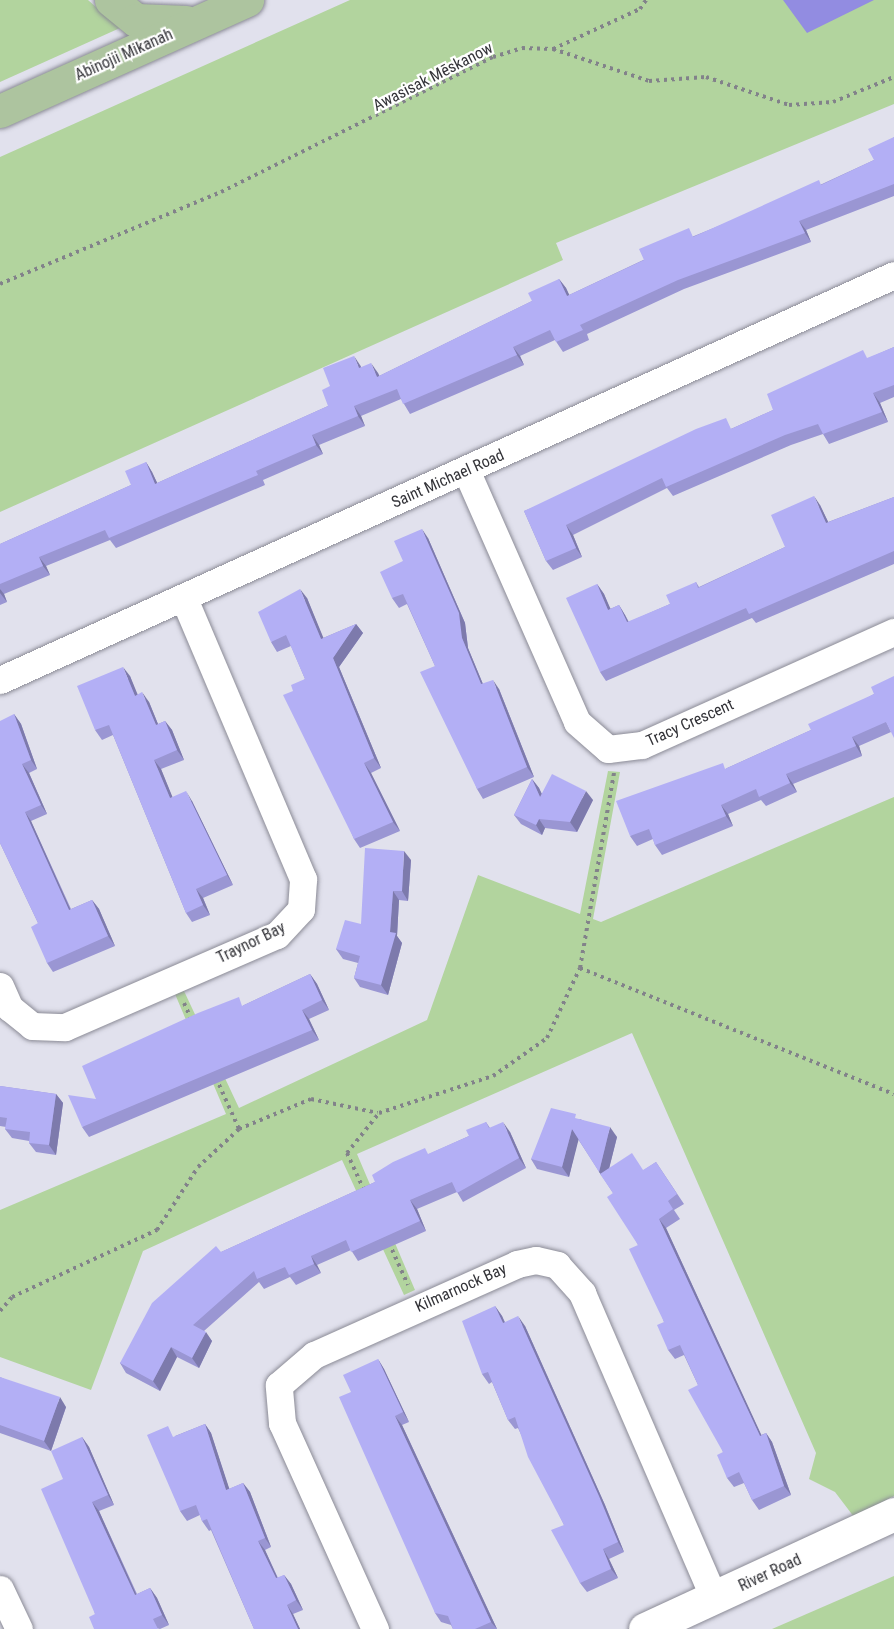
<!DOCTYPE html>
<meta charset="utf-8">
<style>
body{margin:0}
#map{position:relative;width:894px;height:1629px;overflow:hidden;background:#e1e1ed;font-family:"Roboto Condensed",sans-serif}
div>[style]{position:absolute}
.green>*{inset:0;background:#b2d49e}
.water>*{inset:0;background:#928ce1}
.path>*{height:4px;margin-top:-2px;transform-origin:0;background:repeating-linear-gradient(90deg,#82828a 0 3px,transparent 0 7.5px)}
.roads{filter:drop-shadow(0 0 2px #8b8b96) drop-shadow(0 0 2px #8b8b96)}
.street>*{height:27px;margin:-13.5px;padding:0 13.5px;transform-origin:13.5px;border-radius:13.5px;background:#fff}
.secondary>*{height:33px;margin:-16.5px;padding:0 16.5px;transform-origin:16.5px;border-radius:16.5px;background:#fff}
.primary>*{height:33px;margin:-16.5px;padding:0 16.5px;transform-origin:16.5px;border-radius:16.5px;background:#adc49f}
.wall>*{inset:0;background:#9a96d3}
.shaded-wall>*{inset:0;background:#7d7aac}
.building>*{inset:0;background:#b3aff5}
span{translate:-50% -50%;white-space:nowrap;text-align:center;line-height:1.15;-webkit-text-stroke:4.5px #fff;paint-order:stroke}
.street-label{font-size:16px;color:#333338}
</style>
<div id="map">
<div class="green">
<i style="clip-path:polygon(0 0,88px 0,120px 28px,0 82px)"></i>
<i style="clip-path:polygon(350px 0,894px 0,894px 104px,556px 243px,563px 260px,0 512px,0 157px)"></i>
<i style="clip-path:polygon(608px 771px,620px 772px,593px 919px,601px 922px,894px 797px,894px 1496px,854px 1517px,835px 1492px,809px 1479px,816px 1453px,632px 1033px,357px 1154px,415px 1290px,404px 1295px,342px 1160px,143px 1251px,91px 1390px,0 1357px,0 1210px,226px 1114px,175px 994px,184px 991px,239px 1108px,427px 1020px,478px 875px,580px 914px)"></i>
<i style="clip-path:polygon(894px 1576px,894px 1629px,772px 1629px)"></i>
</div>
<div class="water">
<i style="clip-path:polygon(783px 0,874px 0,807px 33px)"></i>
</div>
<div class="path">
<i style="left:553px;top:49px;width:96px;rotate:-24.7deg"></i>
<i style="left:640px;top:9px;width:11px;rotate:-56deg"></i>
<i style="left:0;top:284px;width:239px;rotate:-22.6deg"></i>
<i style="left:221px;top:192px;width:304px;rotate:-26.4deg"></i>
<i style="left:493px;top:57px;width:30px;rotate:-17deg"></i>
<i style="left:522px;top:48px;width:31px;rotate:2deg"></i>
<i style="left:553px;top:49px;width:101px;rotate:18.4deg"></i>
<i style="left:649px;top:81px;width:57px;rotate:-4deg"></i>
<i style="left:706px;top:77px;width:88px;rotate:18.6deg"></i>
<i style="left:789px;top:105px;width:44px;rotate:-3.9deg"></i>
<i style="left:833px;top:102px;width:66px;rotate:-22.3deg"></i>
<i style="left:580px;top:968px;width:338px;rotate:21.9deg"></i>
<i style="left:184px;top:1003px;width:20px;rotate:66deg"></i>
<i style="left:216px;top:1078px;width:56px;rotate:65.7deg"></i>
<i style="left:364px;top:1190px;width:41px;rotate:-114.7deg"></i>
<i style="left:347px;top:1153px;width:51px;rotate:-51.3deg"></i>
<i style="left:379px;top:1113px;width:120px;rotate:-18deg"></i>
<i style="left:493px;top:1076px;width:66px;rotate:-35.1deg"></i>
<i style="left:547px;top:1038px;width:77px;rotate:-64.8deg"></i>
<i style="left:580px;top:968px;width:198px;rotate:-80.1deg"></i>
<i style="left:389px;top:1243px;width:46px;rotate:65.7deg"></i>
<i style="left:0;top:1311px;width:18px;rotate:-49deg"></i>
<i style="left:12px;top:1297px;width:160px;rotate:-24.8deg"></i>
<i style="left:157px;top:1230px;width:75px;rotate:-56.9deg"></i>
<i style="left:198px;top:1167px;width:56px;rotate:-42.8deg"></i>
<i style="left:239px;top:1129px;width:78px;rotate:-22.6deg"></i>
<i style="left:311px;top:1099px;width:68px;rotate:11.8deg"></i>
</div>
<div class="roads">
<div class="street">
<i style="left:466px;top:470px;width:275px;rotate:66.2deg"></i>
<i style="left:577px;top:722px;width:41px;rotate:41.1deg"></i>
<i style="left:608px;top:749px;width:34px;rotate:-7deg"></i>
<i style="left:642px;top:745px;width:276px;rotate:-24.2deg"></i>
<i style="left:0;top:680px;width:981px;rotate:-24.37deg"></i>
<i style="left:0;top:986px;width:24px;rotate:66deg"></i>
<i style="left:10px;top:1008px;width:28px;rotate:39deg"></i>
<i style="left:32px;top:1026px;width:33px;rotate:2deg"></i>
<i style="left:65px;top:1027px;width:231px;rotate:-23.5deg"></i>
<i style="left:277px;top:935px;width:35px;rotate:-47deg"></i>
<i style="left:301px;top:909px;width:30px;rotate:-86deg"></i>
<i style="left:303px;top:879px;width:305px;rotate:-113deg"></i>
<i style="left:0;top:1589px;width:44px;rotate:64.6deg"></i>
<i style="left:375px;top:1629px;width:226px;rotate:-114.3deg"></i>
<i style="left:282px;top:1423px;width:38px;rotate:-95deg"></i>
<i style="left:279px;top:1385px;width:46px;rotate:-40.6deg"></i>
<i style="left:314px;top:1355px;width:222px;rotate:-24.1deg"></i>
<i style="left:517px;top:1264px;width:19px;rotate:-12deg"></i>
<i style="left:536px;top:1260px;width:22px;rotate:13deg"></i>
<i style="left:557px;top:1265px;width:38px;rotate:48deg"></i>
<i style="left:582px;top:1293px;width:332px;rotate:66.6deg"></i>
</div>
<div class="secondary">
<i style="left:645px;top:1629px;width:274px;rotate:-24.8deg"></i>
</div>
<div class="primary">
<i style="left:111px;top:0;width:32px;rotate:39deg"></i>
<i style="left:136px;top:20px;width:50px;rotate:2.3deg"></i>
<i style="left:0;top:111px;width:271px;rotate:-24.2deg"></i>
</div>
</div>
<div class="wall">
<i style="clip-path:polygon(894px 137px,894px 196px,806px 230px,811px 242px,684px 289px,587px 334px,589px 340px,563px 352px,555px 340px,520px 356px,524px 365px,410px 414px,401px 399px,361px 416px,365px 426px,319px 445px,323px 454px,263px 480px,265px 485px,116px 548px,110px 540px,46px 566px,50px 575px,4px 594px,7px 602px,0 605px,0 544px,131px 485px,146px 462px,152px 472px,157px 483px,328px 406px,330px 386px,360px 365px,361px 367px,378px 373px,379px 376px,532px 301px,559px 279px,566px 288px,569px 295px,694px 236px,822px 184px,874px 160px)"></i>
<i style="clip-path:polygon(894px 347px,894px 397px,880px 403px,888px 422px,829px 444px,823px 434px,791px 445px,673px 496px,667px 488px,573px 535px,582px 557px,553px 570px,546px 561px,524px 511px,733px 428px,773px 410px,869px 358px)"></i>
<i style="clip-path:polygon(894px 497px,894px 564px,756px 623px,752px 618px,606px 681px,600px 672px,597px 584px,604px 594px,610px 609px,619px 605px,625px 615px,629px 622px,670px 604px,696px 582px,699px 587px,785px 547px,820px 505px,828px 522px)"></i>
<i style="clip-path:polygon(428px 538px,465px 623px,468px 648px,483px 684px,499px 689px,534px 777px,483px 799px,477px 789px,435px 666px,407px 604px,399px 608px,392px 598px,403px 561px)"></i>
<i style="clip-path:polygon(307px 598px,323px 638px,356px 624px,363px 633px,339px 667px,381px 768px,371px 773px,400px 831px,360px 848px,354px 839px,293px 691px,305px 679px,291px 646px,277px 652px,271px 642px)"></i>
<i style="clip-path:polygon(130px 676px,137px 695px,149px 702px,158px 724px,165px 721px,172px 730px,184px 760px,161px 769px,172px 797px,192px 801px,233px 885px,203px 898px,210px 915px,192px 922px,186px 913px,113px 735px,102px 740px,95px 730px)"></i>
<i style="clip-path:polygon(874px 694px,891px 732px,859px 746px,862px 756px,793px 784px,797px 792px,766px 806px,761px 800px,728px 814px,733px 826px,662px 855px,655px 845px,653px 839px,637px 846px,630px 836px,727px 768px,811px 730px)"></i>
<i style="clip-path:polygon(14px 714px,21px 724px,37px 769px,29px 773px,47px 814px,31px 821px,71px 909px,92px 900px,99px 909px,115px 946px,53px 972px,47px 963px,38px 923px,0 843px)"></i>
<i style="clip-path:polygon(532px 779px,539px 788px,542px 794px,593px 800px,577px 832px,545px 828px,542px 835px,521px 824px,514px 815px)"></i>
<i style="clip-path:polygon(411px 860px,408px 901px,399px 900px,397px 936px,402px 943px,388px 995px,360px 987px,354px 978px,358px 963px,343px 959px,336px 949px,361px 924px)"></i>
<i style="clip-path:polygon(310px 974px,317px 984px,329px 1010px,309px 1019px,319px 1040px,89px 1137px,82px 1127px,244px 1005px)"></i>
<i style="clip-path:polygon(0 1086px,56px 1094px,63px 1103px,56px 1155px,36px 1152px,29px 1143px,29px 1141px,12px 1138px,5px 1129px,6px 1127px,0 1126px)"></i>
<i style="clip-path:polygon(580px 1119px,617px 1137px,609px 1168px,644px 1170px,656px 1162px,684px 1204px,674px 1210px,680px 1219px,666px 1228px,761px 1435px,766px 1433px,772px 1442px,791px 1495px,759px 1510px,752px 1500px,744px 1483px,734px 1487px,727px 1478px,723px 1452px,698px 1385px,684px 1355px,675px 1359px,668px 1350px,664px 1322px,638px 1245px,613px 1193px,578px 1139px,569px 1177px,537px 1169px,531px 1159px)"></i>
<i style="clip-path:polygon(486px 1122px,490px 1128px,510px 1132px,526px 1168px,463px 1202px,457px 1192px,417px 1209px,426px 1231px,358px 1261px,351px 1250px,317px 1265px,321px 1273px,296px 1285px,290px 1277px,264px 1289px,259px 1282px,204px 1331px,212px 1341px,199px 1368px,177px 1357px,160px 1391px,126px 1373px,120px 1363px,221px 1252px,375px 1182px,429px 1154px,469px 1136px)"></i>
<i style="clip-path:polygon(495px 1306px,502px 1316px,505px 1322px,525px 1326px,605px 1505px,624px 1552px,609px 1559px,618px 1578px,587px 1592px,580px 1583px,564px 1525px,518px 1428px,515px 1429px,508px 1420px,492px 1382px,489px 1384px,482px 1374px)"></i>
<i style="clip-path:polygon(378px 1359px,384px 1369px,409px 1422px,402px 1425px,497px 1629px,453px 1629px,451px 1625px,441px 1622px,435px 1613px)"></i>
<i style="clip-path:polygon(0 1377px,66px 1407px,51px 1451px,0 1433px)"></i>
<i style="clip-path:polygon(205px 1424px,211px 1433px,229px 1489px,243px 1483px,250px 1492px,271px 1547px,265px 1550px,278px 1578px,284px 1575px,291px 1584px,303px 1610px,293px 1614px,300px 1629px,254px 1629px,211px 1530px,209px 1531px,202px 1521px,200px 1515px,187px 1521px,180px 1511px,175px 1436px)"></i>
<i style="clip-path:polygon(82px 1437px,89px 1447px,114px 1505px,99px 1511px,137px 1594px,150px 1588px,157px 1598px,169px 1625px,160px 1629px,95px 1614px,63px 1479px)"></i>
</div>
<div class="shaded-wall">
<i style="clip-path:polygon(799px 221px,806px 230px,811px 242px,805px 233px)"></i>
<i style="clip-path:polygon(559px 279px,566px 288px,574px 305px,567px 296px)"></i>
<i style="clip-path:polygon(513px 347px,520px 356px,524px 365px,517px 355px)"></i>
<i style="clip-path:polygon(354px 356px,360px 365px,366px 378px,359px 368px)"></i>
<i style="clip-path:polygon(371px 363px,378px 373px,384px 386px,377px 377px)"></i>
<i style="clip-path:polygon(873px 393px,880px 403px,888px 422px,882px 412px)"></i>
<i style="clip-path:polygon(354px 406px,361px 416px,365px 426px,358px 416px)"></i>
<i style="clip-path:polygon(312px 435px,319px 445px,323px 454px,316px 445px)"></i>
<i style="clip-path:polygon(146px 462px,152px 472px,162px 493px,155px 484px)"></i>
<i style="clip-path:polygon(814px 496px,820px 505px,833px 532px,826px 523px)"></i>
<i style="clip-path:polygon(566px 525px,573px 535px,582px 557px,576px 548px)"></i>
<i style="clip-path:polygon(422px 529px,428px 538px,465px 623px,468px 648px,487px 694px,481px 684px,462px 638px)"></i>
<i style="clip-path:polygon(39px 557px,46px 566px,50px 575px,43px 566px)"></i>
<i style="clip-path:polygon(597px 584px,604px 594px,615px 619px,608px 610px)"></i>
<i style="clip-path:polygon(0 589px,4px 594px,7px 602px,0 593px)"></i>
<i style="clip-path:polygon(300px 589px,307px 598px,328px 649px,321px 639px)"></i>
<i style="clip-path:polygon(619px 605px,625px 615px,633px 632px,627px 622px)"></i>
<i style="clip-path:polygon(356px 624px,363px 633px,339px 667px,381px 768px,374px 758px,333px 658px)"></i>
<i style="clip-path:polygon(123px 667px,130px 676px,142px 705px,135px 696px)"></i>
<i style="clip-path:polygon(493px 680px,499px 689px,534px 777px,527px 767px)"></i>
<i style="clip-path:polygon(142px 692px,149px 702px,162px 734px,156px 725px)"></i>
<i style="clip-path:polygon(14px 714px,21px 724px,37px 769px,31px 760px)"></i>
<i style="clip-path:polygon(165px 721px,172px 730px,184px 760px,177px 750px)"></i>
<i style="clip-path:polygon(852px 737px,859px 746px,862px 756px,856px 746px)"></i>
<i style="clip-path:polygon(154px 760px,161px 769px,177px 808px,170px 798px)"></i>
<i style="clip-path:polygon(364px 763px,371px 773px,400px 831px,393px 822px)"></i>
<i style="clip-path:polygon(22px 764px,29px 773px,47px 814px,41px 805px)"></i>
<i style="clip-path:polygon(786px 774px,793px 784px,797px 792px,790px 783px)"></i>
<i style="clip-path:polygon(532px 779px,539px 788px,547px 806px,540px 797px)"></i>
<i style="clip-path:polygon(186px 791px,192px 801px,233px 885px,227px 875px)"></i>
<i style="clip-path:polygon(586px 791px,593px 800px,577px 832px,570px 822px)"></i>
<i style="clip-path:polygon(721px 805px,728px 814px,733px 826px,726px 816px)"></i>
<i style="clip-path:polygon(25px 812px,31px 821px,75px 920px,69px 910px)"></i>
<i style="clip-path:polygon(539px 819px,545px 828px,542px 835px,536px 825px)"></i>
<i style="clip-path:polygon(404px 851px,411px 860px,408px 901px,402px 891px)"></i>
<i style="clip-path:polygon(196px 889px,203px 898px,210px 915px,203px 905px)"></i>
<i style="clip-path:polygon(393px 891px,399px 900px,397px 936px,402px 943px,388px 995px,381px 985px,390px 932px)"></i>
<i style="clip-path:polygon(92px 900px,99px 909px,115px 946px,108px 936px)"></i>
<i style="clip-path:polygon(310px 974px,317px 984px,329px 1010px,322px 1000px)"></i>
<i style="clip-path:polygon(302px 1010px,309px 1019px,319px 1040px,312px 1030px)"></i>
<i style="clip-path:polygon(56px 1094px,63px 1103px,56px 1155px,49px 1145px)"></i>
<i style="clip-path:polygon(503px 1122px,510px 1132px,526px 1168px,519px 1158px)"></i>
<i style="clip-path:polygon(610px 1127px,617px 1137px,606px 1181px,599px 1172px)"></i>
<i style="clip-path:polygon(572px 1129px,579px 1138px,569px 1177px,562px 1167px)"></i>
<i style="clip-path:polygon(410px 1200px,417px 1209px,426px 1231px,420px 1221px)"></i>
<i style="clip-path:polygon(659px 1219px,666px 1228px,766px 1445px,760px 1436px)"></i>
<i style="clip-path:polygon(311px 1256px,317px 1265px,321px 1273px,314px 1264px)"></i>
<i style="clip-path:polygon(495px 1306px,502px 1316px,509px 1333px,503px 1323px)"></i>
<i style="clip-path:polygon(518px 1316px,525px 1326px,605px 1505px,624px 1552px,618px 1542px)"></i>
<i style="clip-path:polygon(206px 1332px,212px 1341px,199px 1368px,192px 1358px)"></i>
<i style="clip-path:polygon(171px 1347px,177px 1357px,160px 1391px,153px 1381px)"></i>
<i style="clip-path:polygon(378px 1359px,384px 1369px,409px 1422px,403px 1412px)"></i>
<i style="clip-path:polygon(60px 1397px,66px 1407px,51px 1451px,44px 1441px)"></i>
<i style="clip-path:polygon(395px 1416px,402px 1425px,497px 1629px,491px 1622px)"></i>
<i style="clip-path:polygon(205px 1424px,211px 1433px,233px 1500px,226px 1490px)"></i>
<i style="clip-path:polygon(766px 1433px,772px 1442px,791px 1495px,784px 1486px)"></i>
<i style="clip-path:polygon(82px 1437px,89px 1447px,114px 1505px,108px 1495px)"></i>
<i style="clip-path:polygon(243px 1483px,250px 1492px,271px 1547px,265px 1538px)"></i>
<i style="clip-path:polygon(92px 1502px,99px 1511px,141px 1605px,135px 1595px)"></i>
<i style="clip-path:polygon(258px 1541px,265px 1550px,282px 1588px,276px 1578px)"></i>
<i style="clip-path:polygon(603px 1549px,609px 1559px,618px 1578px,611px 1569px)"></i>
<i style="clip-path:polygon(284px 1575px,291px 1584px,303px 1610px,296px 1600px)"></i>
<i style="clip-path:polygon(150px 1588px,157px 1598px,169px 1625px,162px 1615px)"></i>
<i style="clip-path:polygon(287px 1605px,293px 1614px,300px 1629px,298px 1629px)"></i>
</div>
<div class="building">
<i style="clip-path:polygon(894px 137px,894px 184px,799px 221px,805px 233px,678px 280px,580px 325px,583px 330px,556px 342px,550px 330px,513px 347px,517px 355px,403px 404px,397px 389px,354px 406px,358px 416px,312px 435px,316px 445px,256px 471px,258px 475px,109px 538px,105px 530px,39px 557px,43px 566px,0 584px,0 544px,131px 485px,125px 471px,146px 462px,155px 484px,328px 406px,322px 390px,330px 386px,323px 368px,354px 356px,359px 368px,371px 363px,377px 377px,532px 301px,528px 293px,559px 279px,567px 296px,644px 260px,639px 249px,689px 228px,693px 237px,819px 180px,821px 185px,874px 160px,868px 149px)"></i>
<i style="clip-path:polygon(894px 347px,894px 385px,873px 393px,882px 412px,823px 434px,818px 424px,785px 435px,666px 487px,662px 478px,566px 525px,576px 548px,546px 561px,524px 511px,696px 429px,726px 418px,731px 429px,773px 410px,767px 394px,863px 350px,867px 358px)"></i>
<i style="clip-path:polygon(814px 496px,826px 523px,894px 497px,894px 551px,749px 614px,746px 608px,600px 672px,566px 598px,597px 584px,608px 610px,619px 605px,627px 622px,670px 604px,666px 595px,696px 582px,698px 588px,785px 547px,771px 515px)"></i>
<i style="clip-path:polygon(422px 529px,459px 613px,462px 638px,481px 684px,493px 680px,527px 767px,477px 789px,420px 672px,435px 666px,403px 594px,392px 598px,380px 572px,403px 561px,394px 541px)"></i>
<i style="clip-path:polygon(300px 589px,321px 639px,356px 624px,333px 658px,374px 758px,364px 763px,393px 822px,354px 839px,283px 695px,293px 691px,291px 685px,305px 679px,286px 635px,271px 642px,258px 612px)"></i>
<i style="clip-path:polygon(123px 667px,135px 696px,142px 692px,156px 725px,165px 721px,177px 750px,154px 760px,170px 798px,186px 791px,227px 875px,196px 889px,203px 905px,186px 913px,109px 725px,95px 730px,77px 686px)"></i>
<i style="clip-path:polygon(894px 676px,894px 738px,886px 722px,852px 737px,856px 746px,786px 774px,790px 783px,759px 797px,756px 789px,721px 805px,726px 816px,655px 845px,649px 829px,630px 836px,616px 801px,723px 763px,725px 769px,811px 730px,808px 724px,874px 694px,871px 687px)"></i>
<i style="clip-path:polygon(14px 714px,31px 760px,22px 764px,41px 805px,25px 812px,69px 910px,92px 900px,108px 936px,47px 963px,31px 927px,38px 923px,0 843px,0 721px)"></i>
<i style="clip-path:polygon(552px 774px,586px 791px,570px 822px,539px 819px,536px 825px,514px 815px,532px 779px,540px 797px)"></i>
<i style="clip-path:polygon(365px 848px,404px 851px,402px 891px,393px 891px,390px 932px,396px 933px,381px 985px,354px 978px,360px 956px,336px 949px,345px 920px,361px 924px)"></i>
<i style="clip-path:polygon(310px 974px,322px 1000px,302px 1010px,312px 1030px,82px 1127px,68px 1095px,96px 1099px,82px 1066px,198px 1013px,239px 997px,242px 1006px)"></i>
<i style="clip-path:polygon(0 1086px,56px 1094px,49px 1145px,29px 1143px,30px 1132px,5px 1129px,7px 1118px,0 1117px)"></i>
<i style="clip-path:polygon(551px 1108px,576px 1114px,575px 1118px,610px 1127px,599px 1172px,572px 1129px,562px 1167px,531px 1159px)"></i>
<i style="clip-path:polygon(486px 1122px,489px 1128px,503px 1122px,519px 1158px,457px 1193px,452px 1182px,410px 1200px,420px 1221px,351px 1252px,346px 1240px,311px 1256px,314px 1264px,289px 1275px,285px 1267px,257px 1279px,254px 1271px,193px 1325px,206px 1332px,192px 1358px,171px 1347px,153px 1381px,120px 1363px,152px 1303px,216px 1246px,221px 1252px,375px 1182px,372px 1175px,393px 1162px,425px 1148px,428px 1154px,469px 1136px,466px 1130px)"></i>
<i style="clip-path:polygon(632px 1153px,643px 1170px,656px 1162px,677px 1194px,668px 1201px,673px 1209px,659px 1219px,760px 1436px,766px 1433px,784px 1486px,752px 1500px,739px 1472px,727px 1478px,717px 1455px,723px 1452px,688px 1390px,698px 1385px,680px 1345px,668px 1350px,657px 1325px,664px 1322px,629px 1249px,638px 1245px,607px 1197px,613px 1193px,600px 1174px)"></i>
<i style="clip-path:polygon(495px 1306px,503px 1323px,518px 1316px,599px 1496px,618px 1542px,603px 1549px,611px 1569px,580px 1583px,551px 1530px,564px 1525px,528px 1457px,515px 1417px,508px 1420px,488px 1372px,482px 1374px,462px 1321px)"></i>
<i style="clip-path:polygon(378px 1359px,403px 1412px,395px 1416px,491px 1622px,475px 1629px,453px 1629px,448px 1616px,435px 1613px,339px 1397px,351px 1392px,343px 1375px)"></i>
<i style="clip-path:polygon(0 1377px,60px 1397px,44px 1441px,0 1425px)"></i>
<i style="clip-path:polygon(205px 1424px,226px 1490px,243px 1483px,265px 1538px,258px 1541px,276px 1578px,284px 1575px,296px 1600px,287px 1605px,298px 1629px,254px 1629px,207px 1519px,202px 1521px,196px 1505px,180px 1511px,147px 1435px,168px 1426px,173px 1437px)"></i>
<i style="clip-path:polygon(82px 1437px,108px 1495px,92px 1502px,135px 1595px,150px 1588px,162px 1615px,153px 1619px,158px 1629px,94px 1629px,89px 1617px,95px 1614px,41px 1489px,63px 1479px,51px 1451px)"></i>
</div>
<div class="street-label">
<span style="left:124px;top:55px;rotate:-24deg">Abinojii Mikanah</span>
<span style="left:433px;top:77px;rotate:-27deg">Awasisak Mēskanow</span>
<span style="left:448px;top:479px;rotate:-24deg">Saint Michael Road</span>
<span style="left:690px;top:723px;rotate:-24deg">Tracy Crescent</span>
<span style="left:251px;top:943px;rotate:-26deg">Traynor Bay</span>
<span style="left:461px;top:1288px;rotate:-24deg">Kilmarnock Bay</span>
<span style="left:770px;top:1573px;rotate:-25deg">River Road</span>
</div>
</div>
